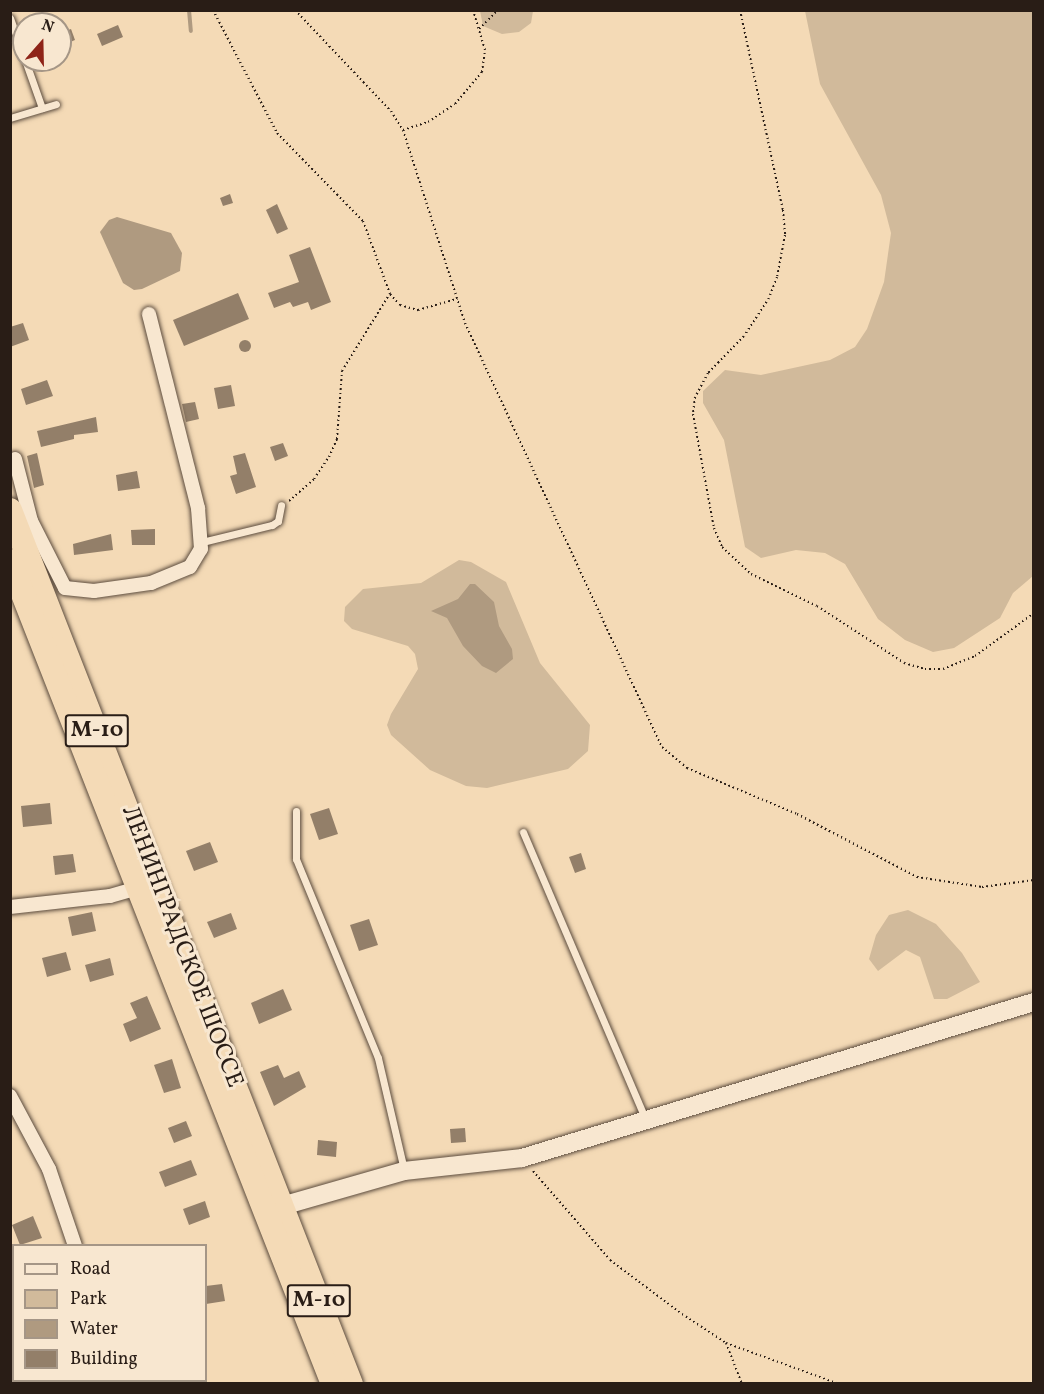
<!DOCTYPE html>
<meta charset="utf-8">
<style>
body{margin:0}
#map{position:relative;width:1044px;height:1394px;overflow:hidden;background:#f4dab6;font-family:Vollkorn,serif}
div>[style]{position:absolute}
.green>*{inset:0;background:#d1ba9b}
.water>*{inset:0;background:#af9a80}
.stream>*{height:4px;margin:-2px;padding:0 2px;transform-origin:2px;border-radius:2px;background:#af9a80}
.building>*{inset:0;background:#937f69}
.round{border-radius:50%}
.path>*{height:2px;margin-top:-1px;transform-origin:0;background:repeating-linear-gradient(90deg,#291d16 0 1.5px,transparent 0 4.5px)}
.roads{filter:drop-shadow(0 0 2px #5c4c3e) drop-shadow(0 0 2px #5c4c3e)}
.service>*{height:7px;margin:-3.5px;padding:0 3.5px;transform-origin:3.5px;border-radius:3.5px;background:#f8e7d0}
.minor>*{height:14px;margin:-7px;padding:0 7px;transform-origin:7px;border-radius:7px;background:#f8e7d0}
.tertiary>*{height:18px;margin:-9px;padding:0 9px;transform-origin:9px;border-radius:9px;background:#f8e7d0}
.trunk>*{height:24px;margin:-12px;padding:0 12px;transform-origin:12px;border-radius:12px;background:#f4dab6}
span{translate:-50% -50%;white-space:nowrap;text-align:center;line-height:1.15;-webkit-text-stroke:6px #f8e7d0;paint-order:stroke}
.shield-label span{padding:2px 4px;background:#f8e7d0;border:2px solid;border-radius:4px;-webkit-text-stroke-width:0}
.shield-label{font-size:22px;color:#291d16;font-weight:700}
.street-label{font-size:24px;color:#291d16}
.frame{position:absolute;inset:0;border:12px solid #291d16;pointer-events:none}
.legend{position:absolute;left:12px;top:1244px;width:195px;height:138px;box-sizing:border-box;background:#f8e7d0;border:2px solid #a59686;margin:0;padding:8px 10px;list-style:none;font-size:18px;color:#291d16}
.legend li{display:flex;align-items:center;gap:12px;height:30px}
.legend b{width:30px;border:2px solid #a59686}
.north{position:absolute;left:12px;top:12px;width:60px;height:60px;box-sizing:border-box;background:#f8e7d0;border:2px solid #a59686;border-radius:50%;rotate:20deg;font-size:16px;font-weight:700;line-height:24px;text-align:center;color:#291d16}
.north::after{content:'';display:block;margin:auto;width:21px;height:27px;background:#8f2418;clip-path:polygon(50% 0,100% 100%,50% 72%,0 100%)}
</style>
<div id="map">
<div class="green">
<i style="clip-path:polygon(480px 11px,480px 10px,533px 11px,531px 23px,519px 32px,502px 34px,483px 26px)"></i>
<i style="clip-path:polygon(805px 11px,1033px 11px,1033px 576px,1013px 593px,1000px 618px,954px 648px,933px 652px,905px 640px,878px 619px,845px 564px,825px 553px,796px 550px,761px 558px,745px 547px,724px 440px,703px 403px,703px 391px,725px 370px,761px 375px,830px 360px,855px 347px,867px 329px,884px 282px,891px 233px,881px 195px,820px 84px)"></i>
<i style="clip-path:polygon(459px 560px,471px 562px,506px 582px,540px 663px,590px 725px,588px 751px,568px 769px,487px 788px,466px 786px,430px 770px,391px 735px,387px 725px,391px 714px,418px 669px,415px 654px,408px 646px,352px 629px,344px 621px,345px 607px,363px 589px,421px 583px)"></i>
<i style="clip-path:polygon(908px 910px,936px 924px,962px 953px,980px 982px,947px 999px,934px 999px,920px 957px,906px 950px,878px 971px,869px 959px,876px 935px,889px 915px)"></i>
<i style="clip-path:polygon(10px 1296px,14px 1380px,143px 1383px,11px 1383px)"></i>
</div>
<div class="water">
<i style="clip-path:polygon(117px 217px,171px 233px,182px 253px,180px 271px,142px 289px,134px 290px,123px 283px,100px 232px,109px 220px)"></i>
<i style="clip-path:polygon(470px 584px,475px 584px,494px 602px,499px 626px,512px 649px,513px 659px,496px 673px,482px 666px,463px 646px,447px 618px,431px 611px,458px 599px)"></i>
</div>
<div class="stream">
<i style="left:189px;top:10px;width:21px;rotate:85deg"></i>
</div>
<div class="building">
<i style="clip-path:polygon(118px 25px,123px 37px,102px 46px,97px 34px)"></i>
<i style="clip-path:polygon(71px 29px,75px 40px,60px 46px,60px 33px)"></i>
<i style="clip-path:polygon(230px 194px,233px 203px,223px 206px,220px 198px)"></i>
<i style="clip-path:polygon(277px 204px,288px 229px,277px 234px,266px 210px)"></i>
<i style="clip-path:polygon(310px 247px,331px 302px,311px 310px,308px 302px,293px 307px,290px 302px,274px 308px,268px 293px,299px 282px,289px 255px)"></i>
<i style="clip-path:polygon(238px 293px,249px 319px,184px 346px,173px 320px)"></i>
<i style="clip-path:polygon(23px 323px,29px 340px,10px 347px,10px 327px)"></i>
<i class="round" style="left:239px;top:340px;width:12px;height:12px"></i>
<i style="clip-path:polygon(47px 380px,53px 396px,26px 405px,21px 389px)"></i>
<i style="clip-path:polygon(231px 385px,235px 406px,218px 409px,214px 388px)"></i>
<i style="clip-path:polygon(195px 402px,199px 419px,186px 422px,182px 404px)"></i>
<i style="clip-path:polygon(96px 417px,98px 432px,74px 435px,74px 439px,41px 447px,37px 431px)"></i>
<i style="clip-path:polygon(283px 443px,288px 456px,275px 461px,270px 447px)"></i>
<i style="clip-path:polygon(37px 453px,44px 485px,34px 488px,27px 456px)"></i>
<i style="clip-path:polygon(245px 453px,256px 487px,236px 494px,230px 476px,237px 474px,233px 456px)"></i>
<i style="clip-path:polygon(137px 471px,140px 488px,118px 491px,116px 475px)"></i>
<i style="clip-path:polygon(155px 529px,155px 545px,132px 545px,131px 530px)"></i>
<i style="clip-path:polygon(111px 534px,113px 550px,74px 555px,73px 544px)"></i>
<i style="clip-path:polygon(50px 803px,52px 824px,23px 827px,21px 806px)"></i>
<i style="clip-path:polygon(329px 808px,338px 834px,319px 840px,310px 814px)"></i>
<i style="clip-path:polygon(210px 842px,218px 862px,194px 871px,186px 851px)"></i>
<i style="clip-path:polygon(581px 853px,586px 869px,575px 873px,569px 857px)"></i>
<i style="clip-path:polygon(73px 854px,76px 872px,55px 875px,53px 856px)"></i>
<i style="clip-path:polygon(92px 912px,96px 931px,72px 936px,68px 917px)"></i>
<i style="clip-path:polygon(231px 913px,237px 929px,214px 938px,207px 922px)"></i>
<i style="clip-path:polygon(369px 919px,378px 945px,359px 951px,350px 925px)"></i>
<i style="clip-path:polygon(66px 952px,71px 970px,47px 977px,42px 958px)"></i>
<i style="clip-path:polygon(110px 958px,114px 975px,90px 982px,85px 965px)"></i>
<i style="clip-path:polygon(283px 989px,292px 1010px,259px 1024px,251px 1003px)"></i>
<i style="clip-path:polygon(147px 996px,161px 1029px,130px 1042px,123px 1024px,137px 1018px,130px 1003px)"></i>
<i style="clip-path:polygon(172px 1059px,181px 1088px,164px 1093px,154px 1065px)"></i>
<i style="clip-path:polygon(278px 1065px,284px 1078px,299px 1071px,306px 1087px,274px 1106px,260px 1072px)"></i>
<i style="clip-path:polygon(186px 1121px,192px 1136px,174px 1143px,168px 1128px)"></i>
<i style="clip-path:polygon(465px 1128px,466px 1142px,451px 1143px,450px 1129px)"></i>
<i style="clip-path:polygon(318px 1140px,337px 1142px,336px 1157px,317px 1155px)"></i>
<i style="clip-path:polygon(191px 1160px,197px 1175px,165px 1187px,159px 1172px)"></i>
<i style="clip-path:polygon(205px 1201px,210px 1217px,189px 1225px,183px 1209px)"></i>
<i style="clip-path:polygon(33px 1216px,42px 1238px,20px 1245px,12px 1225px)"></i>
<i style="clip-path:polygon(222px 1284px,225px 1301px,206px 1304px,206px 1286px)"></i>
</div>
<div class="path">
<i style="left:213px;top:10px;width:139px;rotate:62.5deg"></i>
<i style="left:277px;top:133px;width:123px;rotate:45.7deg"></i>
<i style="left:363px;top:221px;width:78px;rotate:69.7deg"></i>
<i style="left:390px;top:294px;width:15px;rotate:48deg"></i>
<i style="left:400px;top:305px;width:19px;rotate:16deg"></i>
<i style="left:418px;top:310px;width:41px;rotate:-15.8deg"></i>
<i style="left:295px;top:10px;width:139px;rotate:46.5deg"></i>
<i style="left:391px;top:111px;width:22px;rotate:58deg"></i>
<i style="left:403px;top:130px;width:203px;rotate:72.2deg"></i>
<i style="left:465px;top:323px;width:468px;rotate:65.1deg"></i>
<i style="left:662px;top:747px;width:33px;rotate:40deg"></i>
<i style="left:687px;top:768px;width:119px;rotate:22.7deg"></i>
<i style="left:797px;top:814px;width:136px;rotate:27.7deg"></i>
<i style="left:917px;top:877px;width:66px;rotate:8.7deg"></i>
<i style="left:982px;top:887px;width:52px;rotate:-7.7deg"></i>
<i style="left:740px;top:10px;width:205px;rotate:77.9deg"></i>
<i style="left:783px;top:210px;width:25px;rotate:85deg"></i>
<i style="left:785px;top:235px;width:43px;rotate:100.8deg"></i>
<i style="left:777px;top:277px;width:22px;rotate:111deg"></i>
<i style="left:769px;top:298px;width:45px;rotate:123.3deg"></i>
<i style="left:744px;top:336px;width:52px;rotate:134.2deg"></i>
<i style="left:708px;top:373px;width:27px;rotate:118deg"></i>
<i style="left:695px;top:397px;width:17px;rotate:97deg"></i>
<i style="left:693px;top:414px;width:116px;rotate:79.6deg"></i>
<i style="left:714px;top:528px;width:21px;rotate:67deg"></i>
<i style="left:722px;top:547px;width:40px;rotate:43deg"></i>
<i style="left:751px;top:574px;width:73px;rotate:25.9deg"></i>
<i style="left:817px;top:606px;width:104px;rotate:33.2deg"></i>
<i style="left:904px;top:663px;width:22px;rotate:16deg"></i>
<i style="left:925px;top:669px;width:18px"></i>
<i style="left:943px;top:669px;width:35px;rotate:-22deg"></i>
<i style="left:975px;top:656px;width:73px;rotate:-36.1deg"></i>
<i style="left:479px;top:29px;width:27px;rotate:-45deg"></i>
<i style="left:403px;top:130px;width:26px;rotate:-18deg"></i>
<i style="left:428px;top:122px;width:32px;rotate:-34deg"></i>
<i style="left:455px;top:104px;width:42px;rotate:-49.8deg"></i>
<i style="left:482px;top:72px;width:22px;rotate:-82deg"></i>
<i style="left:485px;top:50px;width:42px;rotate:-106.7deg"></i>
<i style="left:289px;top:501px;width:33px;rotate:-41deg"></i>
<i style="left:314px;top:479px;width:27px;rotate:-56deg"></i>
<i style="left:329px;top:457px;width:20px;rotate:-66deg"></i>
<i style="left:337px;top:439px;width:68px;rotate:-85.8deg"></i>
<i style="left:342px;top:371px;width:89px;rotate:-58.3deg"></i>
<i style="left:533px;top:1171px;width:118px;rotate:49.1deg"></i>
<i style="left:610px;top:1260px;width:90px;rotate:36.9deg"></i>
<i style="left:682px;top:1314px;width:53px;rotate:33.4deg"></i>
<i style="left:726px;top:1343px;width:120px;rotate:19.9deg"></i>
<i style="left:10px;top:1305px;width:4px;rotate:14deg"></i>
<i style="left:726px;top:1343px;width:44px;rotate:68.7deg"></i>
</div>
<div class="roads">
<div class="service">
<i style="left:10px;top:18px;width:41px;rotate:70.3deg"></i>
<i style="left:25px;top:60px;width:51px;rotate:70.5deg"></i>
<i style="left:10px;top:118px;width:48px;rotate:-16.9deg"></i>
<i style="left:202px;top:542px;width:72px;rotate:-13.7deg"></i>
<i style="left:272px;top:525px;width:7px;rotate:-34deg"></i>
<i style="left:278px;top:521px;width:16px;rotate:-79deg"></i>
<i style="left:296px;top:811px;width:48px;rotate:90deg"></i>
<i style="left:296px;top:859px;width:215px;rotate:67.6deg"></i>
<i style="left:378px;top:1058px;width:115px;rotate:76.9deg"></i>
<i style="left:523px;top:832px;width:311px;rotate:66.9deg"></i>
</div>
<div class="minor">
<i style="left:15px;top:459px;width:64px;rotate:75.5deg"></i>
<i style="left:31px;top:521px;width:75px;rotate:63.1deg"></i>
<i style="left:65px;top:588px;width:29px;rotate:6deg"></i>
<i style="left:94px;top:591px;width:58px;rotate:-8deg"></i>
<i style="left:151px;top:583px;width:42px;rotate:-22.3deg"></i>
<i style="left:190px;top:567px;width:21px;rotate:-59deg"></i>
<i style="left:201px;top:549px;width:41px;rotate:-94.2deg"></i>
<i style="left:198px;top:508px;width:200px;rotate:-104.2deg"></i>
<i style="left:10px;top:907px;width:101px;rotate:-6.3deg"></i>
<i style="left:110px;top:896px;width:29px;rotate:-16deg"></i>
<i style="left:10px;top:1096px;width:83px;rotate:61.9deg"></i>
<i style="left:49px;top:1169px;width:81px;rotate:71.3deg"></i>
</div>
<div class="tertiary">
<i style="left:282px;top:1206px;width:127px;rotate:-16deg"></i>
<i style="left:404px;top:1171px;width:119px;rotate:-6.3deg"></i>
<i style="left:522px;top:1158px;width:535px;rotate:-16.95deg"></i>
</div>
<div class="trunk">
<i style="left:10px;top:510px;width:938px;rotate:68.69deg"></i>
<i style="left:10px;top:561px;width:884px;rotate:68.57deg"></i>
</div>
</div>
<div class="shield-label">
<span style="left:97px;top:731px">М-10</span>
<span style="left:319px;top:1301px">М-10</span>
</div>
<div class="street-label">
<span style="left:181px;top:947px;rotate:69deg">ЛЕНИНГРАДСКОЕ ШОССЕ</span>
</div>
<div class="frame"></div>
<ul class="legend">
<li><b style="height:8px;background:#f8e7d0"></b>Road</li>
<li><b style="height:16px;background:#d1ba9b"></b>Park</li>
<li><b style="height:16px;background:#af9a80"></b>Water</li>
<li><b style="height:16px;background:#937f69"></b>Building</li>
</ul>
<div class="north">N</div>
</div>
